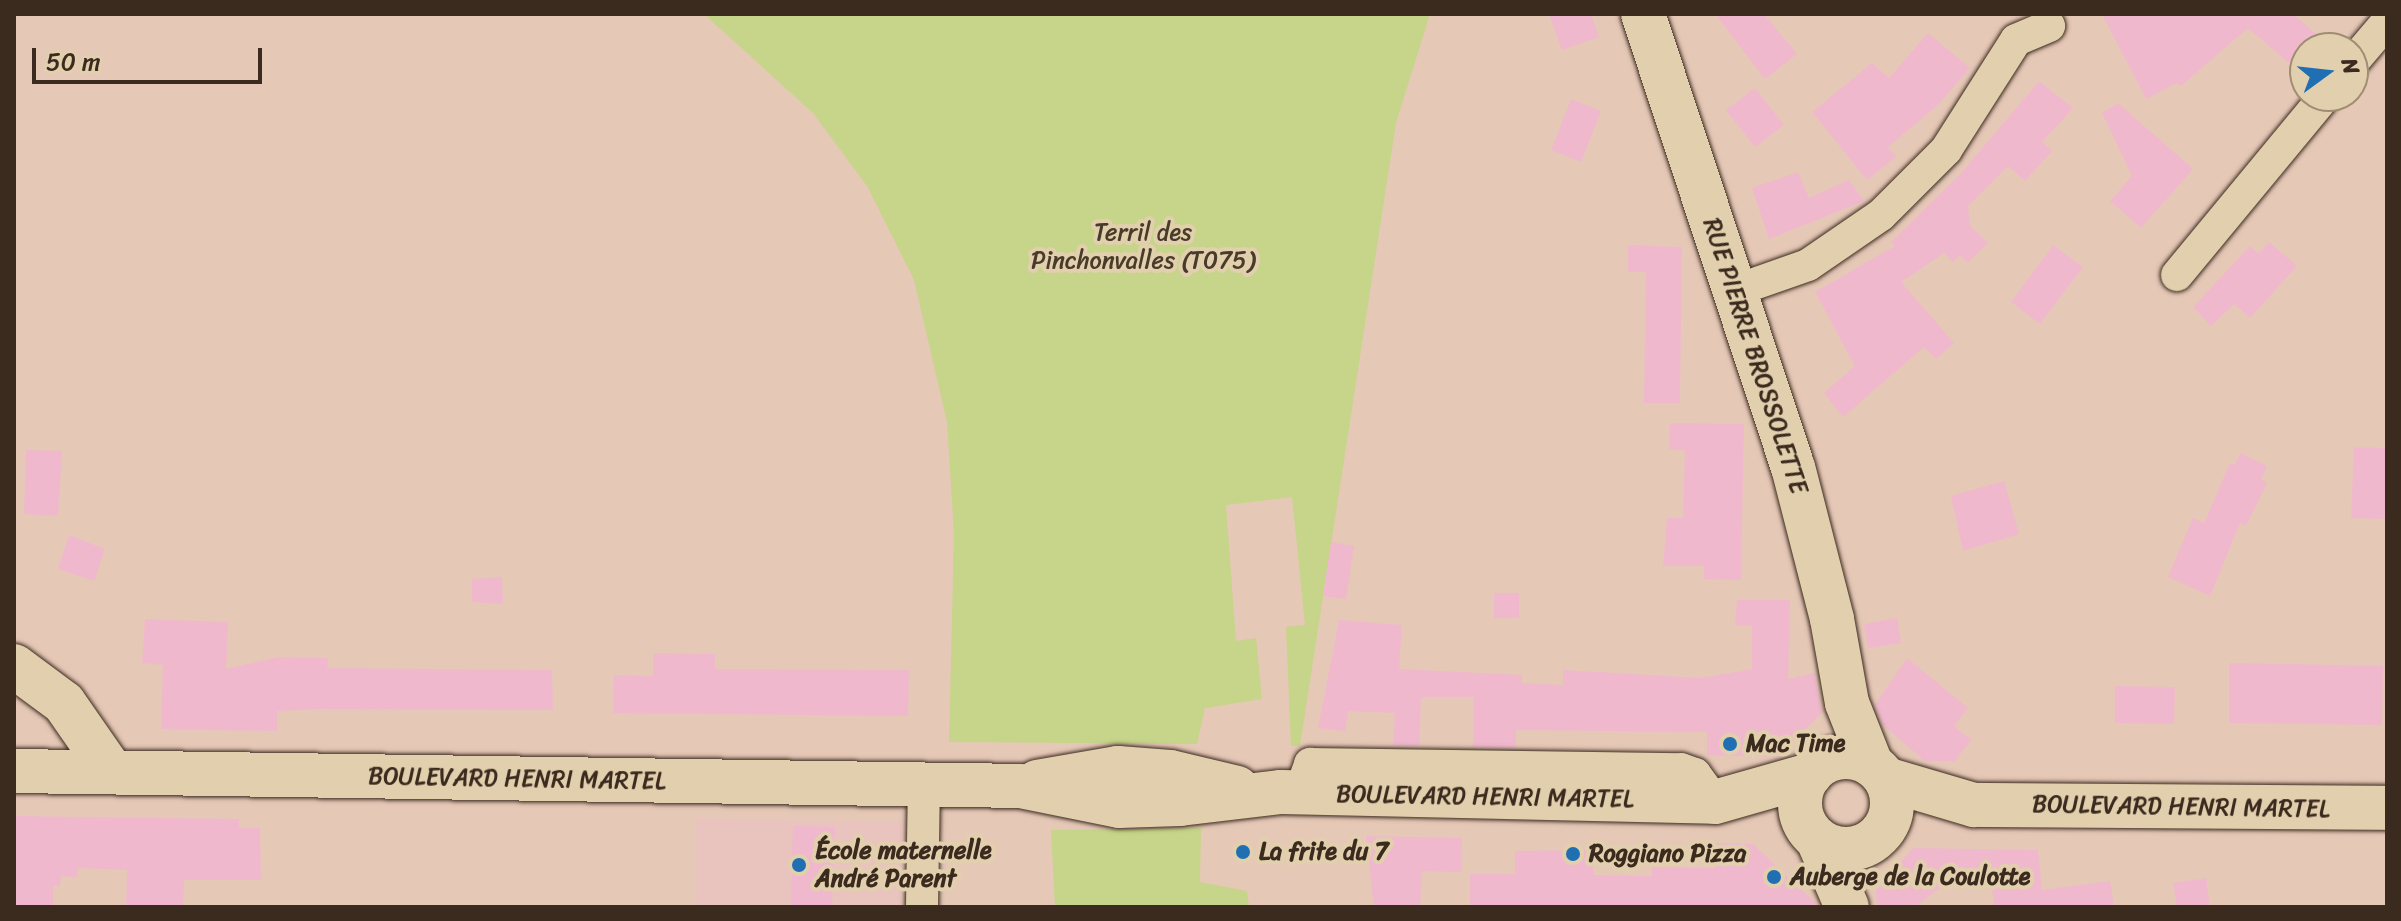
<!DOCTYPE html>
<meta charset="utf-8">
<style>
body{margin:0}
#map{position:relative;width:2401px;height:921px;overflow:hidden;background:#e6c8b7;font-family:Sriracha,sans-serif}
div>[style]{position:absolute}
.built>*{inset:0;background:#e9c3be}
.green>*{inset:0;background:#c6d589}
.building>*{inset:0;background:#f0b8cd}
.roads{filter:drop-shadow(0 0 2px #3b2a1e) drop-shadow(0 0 2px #3b2a1e)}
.street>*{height:32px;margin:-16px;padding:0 16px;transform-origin:16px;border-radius:16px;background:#e1cfad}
.secondary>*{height:44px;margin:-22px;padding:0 22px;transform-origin:22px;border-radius:22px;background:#e1cfad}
.secondary>.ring{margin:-22px;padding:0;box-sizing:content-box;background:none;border:44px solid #e1cfad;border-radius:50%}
.dots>*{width:22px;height:22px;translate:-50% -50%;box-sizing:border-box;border:4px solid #e1cfad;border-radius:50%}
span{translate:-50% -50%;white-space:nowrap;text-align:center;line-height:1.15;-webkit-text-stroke:8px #e1cfad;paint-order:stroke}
.park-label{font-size:24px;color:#493b29}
.street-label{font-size:24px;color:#3b2a1e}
.poi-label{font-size:24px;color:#3b2a1e;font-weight:700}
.left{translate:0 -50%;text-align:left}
.frame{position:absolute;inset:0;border:16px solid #3b2a1e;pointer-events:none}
.north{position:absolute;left:2289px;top:32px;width:80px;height:80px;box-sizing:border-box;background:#e1cfad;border:2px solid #9f8d74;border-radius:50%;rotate:75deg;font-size:22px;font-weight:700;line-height:32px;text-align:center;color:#3b2a1e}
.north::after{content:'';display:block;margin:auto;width:28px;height:36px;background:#1f6fb2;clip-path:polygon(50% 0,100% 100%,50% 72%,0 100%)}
.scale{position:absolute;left:32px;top:48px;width:230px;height:36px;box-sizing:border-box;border:4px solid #3b2a1e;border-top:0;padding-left:10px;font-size:24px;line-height:28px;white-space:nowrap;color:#3b2a1e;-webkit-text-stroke:6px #e1cfad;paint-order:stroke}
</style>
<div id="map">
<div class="built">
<i style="clip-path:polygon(696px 818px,903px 822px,901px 907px,695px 907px)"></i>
</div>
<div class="green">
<i style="clip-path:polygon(704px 14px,1430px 14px,1396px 123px,1300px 746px,1291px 746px,1286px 627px,1305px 625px,1292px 497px,1226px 505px,1236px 641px,1256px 638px,1262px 699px,1205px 708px,1197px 744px,949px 742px,954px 534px,947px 422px,914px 280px,867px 186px,813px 113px)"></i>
<i style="clip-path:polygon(1201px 828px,1200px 882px,1247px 891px,1249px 907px,1055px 907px,1051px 830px)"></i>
</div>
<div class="building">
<i style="clip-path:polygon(1549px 14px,1591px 14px,1599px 37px,1562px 50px)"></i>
<i style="clip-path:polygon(1715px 14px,1764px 14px,1797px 54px,1765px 79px)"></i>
<i style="clip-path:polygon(2102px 14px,2293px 14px,2321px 38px,2305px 48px,2295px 68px,2248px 28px,2181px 86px,2177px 83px,2146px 99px)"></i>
<i style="clip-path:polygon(1928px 33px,1970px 68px,1938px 105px,1888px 147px,1896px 157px,1867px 180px,1812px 112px,1872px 63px,1889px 78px)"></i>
<i style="clip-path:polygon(2039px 81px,2073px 108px,2042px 142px,2052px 151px,2025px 181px,2008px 166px,1968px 206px,1970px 226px,1988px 243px,1967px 263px,1960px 255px,1953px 262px,1944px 253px,1901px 282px,1954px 343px,1936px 359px,1924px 347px,1843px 417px,1824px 393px,1855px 366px,1815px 292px,1895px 246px,1891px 242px,1962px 172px)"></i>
<i style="clip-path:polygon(1755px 88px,1784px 125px,1755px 147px,1726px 110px)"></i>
<i style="clip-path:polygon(1571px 99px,1601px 111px,1581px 162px,1551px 150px)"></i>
<i style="clip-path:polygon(2118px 103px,2193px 169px,2141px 228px,2110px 201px,2132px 176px,2102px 113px)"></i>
<i style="clip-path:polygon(1798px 172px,1809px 198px,1849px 180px,1864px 201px,1769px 239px,1752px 188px)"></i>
<i style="clip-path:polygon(2269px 242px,2297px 266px,2250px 318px,2234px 304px,2211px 326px,2193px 307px,2250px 246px,2259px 254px)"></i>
<i style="clip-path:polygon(1628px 245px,1682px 247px,1680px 403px,1644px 403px,1646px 272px,1628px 272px)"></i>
<i style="clip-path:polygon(2053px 245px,2083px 267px,2040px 324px,2011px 302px)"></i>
<i style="clip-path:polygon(1670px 423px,1744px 424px,1741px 580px,1704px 579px,1704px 566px,1663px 566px,1667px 518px,1683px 518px,1685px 450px,1669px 450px)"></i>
<i style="clip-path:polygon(2354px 447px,2387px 448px,2387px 519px,2351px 518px)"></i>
<i style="clip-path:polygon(26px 450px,62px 451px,58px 516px,24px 514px)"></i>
<i style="clip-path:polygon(2240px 453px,2267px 466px,2261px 480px,2267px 483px,2246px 526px,2240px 523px,2210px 596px,2168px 577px,2193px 518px,2204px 523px,2230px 463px,2235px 465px)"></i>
<i style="clip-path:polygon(2004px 481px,2019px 534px,1963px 551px,1951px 496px)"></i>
<i style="clip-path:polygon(69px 535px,105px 549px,94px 581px,58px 569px)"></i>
<i style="clip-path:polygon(1331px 542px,1354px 546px,1346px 599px,1323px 596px)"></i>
<i style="clip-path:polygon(502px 577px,503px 604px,472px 602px,472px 579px)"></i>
<i style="clip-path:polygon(1494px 593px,1519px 593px,1519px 618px,1494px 618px)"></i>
<i style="clip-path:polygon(1737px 600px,1790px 600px,1788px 679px,1814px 673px,1822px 712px,1779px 757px,1707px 755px,1707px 732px,1516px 730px,1516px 748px,1473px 747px,1474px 697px,1421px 697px,1419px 746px,1393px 746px,1395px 713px,1348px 711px,1345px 731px,1318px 728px,1339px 620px,1402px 625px,1399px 669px,1522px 675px,1522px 683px,1563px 685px,1563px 670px,1701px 678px,1752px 669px,1752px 626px,1735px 625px)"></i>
<i style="clip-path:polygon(1897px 618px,1901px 643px,1868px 648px,1864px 624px)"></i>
<i style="clip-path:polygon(145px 619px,228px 622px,226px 669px,278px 657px,328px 658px,327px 668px,552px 670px,553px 710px,315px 709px,277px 711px,277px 731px,161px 729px,163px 665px,142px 663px)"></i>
<i style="clip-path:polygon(653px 653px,715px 654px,715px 669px,909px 670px,908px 716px,613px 713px,614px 675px,653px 676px)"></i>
<i style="clip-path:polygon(1907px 658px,1968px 708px,1954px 726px,1971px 740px,1955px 761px,1925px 761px,1883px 725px,1875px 705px)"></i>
<i style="clip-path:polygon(2229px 663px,2383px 666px,2382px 725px,2229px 723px)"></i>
<i style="clip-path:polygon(2115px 686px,2175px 687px,2174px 724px,2115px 723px)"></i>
<i style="clip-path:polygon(14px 816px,239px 819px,239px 828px,260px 828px,261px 880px,184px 880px,183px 906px,126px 907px,127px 870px,78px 868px,77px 877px,61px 876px,60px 886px,53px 885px,53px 907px,14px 907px)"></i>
<i style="clip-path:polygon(793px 826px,835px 827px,832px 907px,791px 907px)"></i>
<i style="clip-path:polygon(1366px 836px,1462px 838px,1461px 872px,1422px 871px,1420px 907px,1374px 907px)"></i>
<i style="clip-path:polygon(1716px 843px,1753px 844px,1820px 907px,1470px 907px,1470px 874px,1515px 874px,1515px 851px,1594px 850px,1593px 875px,1652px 876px,1652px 867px,1715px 868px)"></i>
<i style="clip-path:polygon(1913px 848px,2038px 850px,2042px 890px,2110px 881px,2114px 907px,1994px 907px,1991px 875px,1957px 875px,1915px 907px,1878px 907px,1875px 892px)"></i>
<i style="clip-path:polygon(2206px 878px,2210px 907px,2177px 907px,2173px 883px)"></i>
</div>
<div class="roads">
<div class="street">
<i style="left:2353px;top:62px;width:52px;rotate:-49.6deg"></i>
<i style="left:2177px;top:275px;width:232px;rotate:-50.4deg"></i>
<i style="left:1737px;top:290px;width:75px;rotate:-19.4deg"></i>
<i style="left:1808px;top:265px;width:88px;rotate:-34.4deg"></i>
<i style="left:1881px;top:215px;width:92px;rotate:-45deg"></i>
<i style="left:1946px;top:150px;width:130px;rotate:-57.5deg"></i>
<i style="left:2016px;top:40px;width:36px;rotate:-23deg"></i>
<i style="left:1300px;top:792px;width:30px;rotate:-70deg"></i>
<i style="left:1310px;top:764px;width:371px;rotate:0.8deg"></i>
<i style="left:1681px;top:769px;width:15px;rotate:20deg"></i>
<i style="left:1695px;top:774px;width:34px;rotate:54deg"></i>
<i style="left:922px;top:907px;width:122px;rotate:-89.1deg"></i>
</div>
<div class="secondary">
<i style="left:1643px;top:14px;width:477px;rotate:71.7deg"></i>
<i style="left:1793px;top:467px;width:157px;rotate:75.6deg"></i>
<i style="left:1832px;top:619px;width:85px;rotate:79.9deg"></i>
<i style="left:1847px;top:703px;width:66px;rotate:68.5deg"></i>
<i style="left:14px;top:666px;width:62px;rotate:36.5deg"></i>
<i style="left:64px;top:703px;width:84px;rotate:55.2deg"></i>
<i class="ring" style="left:1800px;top:757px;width:48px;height:48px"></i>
<i style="left:14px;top:771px;width:1006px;rotate:0.85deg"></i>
<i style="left:1020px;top:786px;width:101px;rotate:11.4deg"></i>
<i style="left:1119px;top:806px;width:61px;rotate:-1.9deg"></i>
<i style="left:1180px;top:804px;width:102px;rotate:-6.8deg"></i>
<i style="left:1281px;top:792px;width:434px;rotate:1.3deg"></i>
<i style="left:1715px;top:802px;width:99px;rotate:-15.9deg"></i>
<i style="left:1886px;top:779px;width:92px;rotate:16.5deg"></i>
<i style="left:1974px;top:805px;width:413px;rotate:0.4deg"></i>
<i style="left:1037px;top:782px;width:82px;rotate:-9.8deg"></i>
<i style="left:1118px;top:768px;width:52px;rotate:4.4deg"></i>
<i style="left:1170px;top:772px;width:69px;rotate:13.4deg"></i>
<i style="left:1818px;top:840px;width:73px;rotate:66.6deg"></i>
</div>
</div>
<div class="dots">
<i style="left:1730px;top:744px;background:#1f6fb2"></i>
<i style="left:1243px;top:852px;background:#1f6fb2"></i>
<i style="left:1573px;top:854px;background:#1f6fb2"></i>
<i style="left:799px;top:865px;background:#1f6fb2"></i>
<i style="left:1774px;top:877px;background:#1f6fb2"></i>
</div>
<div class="park-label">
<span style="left:1143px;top:247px">Terril des<br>Pinchonvalles (T075)</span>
</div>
<div class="street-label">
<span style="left:1755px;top:356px;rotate:72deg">RUE PIERRE BROSSOLETTE</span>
<span style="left:517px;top:779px;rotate:1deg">BOULEVARD HENRI MARTEL</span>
<span style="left:1485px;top:797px;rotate:1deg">BOULEVARD HENRI MARTEL</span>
<span style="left:2181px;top:807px;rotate:1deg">BOULEVARD HENRI MARTEL</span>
</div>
<div class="poi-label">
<span class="left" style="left:1746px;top:744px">Mac Time</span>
<span class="left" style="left:815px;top:865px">École maternelle<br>André Parent</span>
<span class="left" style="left:1259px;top:852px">La frite du 7</span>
<span class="left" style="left:1589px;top:854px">Roggiano Pizza</span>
<span class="left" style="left:1790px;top:877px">Auberge de la Coulotte</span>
</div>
<div class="frame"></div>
<div class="north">N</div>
<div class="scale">50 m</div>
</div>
